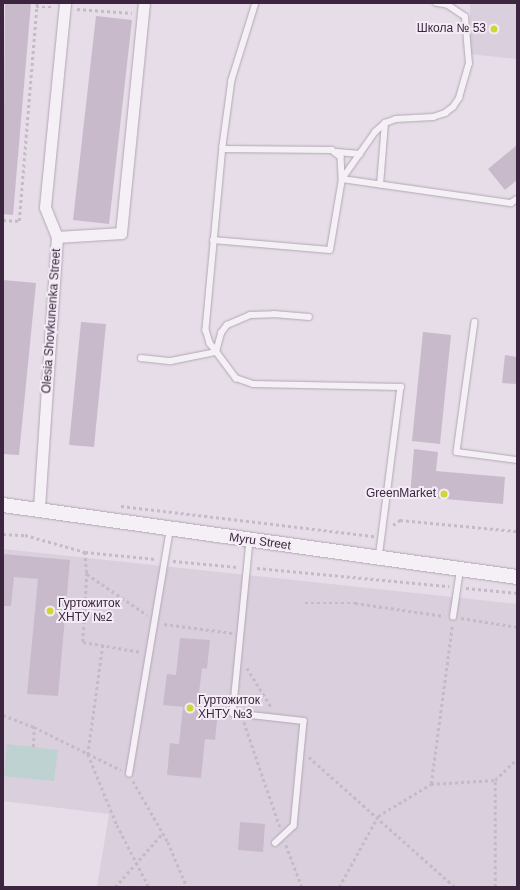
<!DOCTYPE html>
<meta charset="utf-8">
<style>
body{margin:0}
#map{position:relative;width:520px;height:890px;overflow:hidden;background:#e6dde8;font-family:Helvetica,sans-serif}
div>[style]{position:absolute}
.built>*{inset:0;background:#dacfdd}
.green>*{inset:0;background:#bdd2d1}
.building>*{inset:0;background:#c8bacb}
.path>*{height:2.5px;margin-top:-1.25px;transform-origin:0;background:repeating-linear-gradient(90deg,#c5bbc6 0 3px,transparent 0 6px)}
.roads{filter:drop-shadow(0 0 1px #b3a6b5) drop-shadow(0 0 1px #b3a6b5)}
.service>*{height:5.5px;margin:-2.75px;padding:0 2.75px;transform-origin:2.75px;border-radius:2.75px;background:#f5f0f6}
.minor>*{height:11px;margin:-5.5px;padding:0 5.5px;transform-origin:5.5px;border-radius:5.5px;background:#f5f0f6}
.tertiary>*{height:14px;margin:-7px;padding:0 7px;transform-origin:7px;border-radius:7px;background:#f5f0f6}
.dots>*{width:11px;height:11px;translate:-50% -50%;box-sizing:border-box;border:2px solid #f3ecf5;border-radius:50%}
span{translate:-50% -50%;white-space:nowrap;text-align:center;line-height:1.15;-webkit-text-stroke:4px #f3ecf5;paint-order:stroke}
.poi-label{font-size:12px;color:#3b253f}
.right{translate:-100% -50%;text-align:right}
.left{translate:0 -50%;text-align:left}
.street-label{font-size:12px;color:#3b253f}
.frame{position:absolute;inset:0;border:4px solid #3b253f;pointer-events:none}
</style>
<div id="map">
<div class="built">
<i style="clip-path:polygon(470px 3px,517px 3px,517px 59px,470px 54px)"></i>
<i style="clip-path:polygon(3px 549px,517px 604px,517px 887px,97px 887px,109px 814px,3px 801px)"></i>
</div>
<div class="green">
<i style="clip-path:polygon(7px 744px,58px 750px,54px 781px,4px 776px)"></i>
</div>
<div class="building">
<i style="clip-path:polygon(5px 3px,31px 3px,13px 215px,3px 214px)"></i>
<i style="clip-path:polygon(96px 16px,132px 20px,109px 224px,73px 220px)"></i>
<i style="clip-path:polygon(517px 145px,517px 180px,505px 190px,488px 169px)"></i>
<i style="clip-path:polygon(3px 280px,36px 283px,19px 455px,3px 454px)"></i>
<i style="clip-path:polygon(81px 322px,106px 324px,94px 447px,69px 445px)"></i>
<i style="clip-path:polygon(423px 332px,451px 335px,440px 444px,412px 441px)"></i>
<i style="clip-path:polygon(505px 355px,517px 357px,517px 384px,502px 383px)"></i>
<i style="clip-path:polygon(414px 449px,438px 452px,436px 471px,505px 477px,503px 504px,410px 496px)"></i>
<i style="clip-path:polygon(3px 554px,70px 560px,58px 696px,27px 694px,38px 579px,14px 577px,11px 606px,3px 606px)"></i>
<i style="clip-path:polygon(180px 638px,210px 640px,207px 669px,202px 668px,197px 709px,218px 711px,215px 740px,205px 739px,201px 778px,167px 775px,170px 743px,179px 744px,183px 707px,163px 705px,167px 674px,176px 675px)"></i>
<i style="clip-path:polygon(240px 822px,265px 824px,263px 852px,238px 850px)"></i>
</div>
<div class="path">
<i style="left:36px;top:7px;width:18px"></i>
<i style="left:77px;top:9px;width:55px;rotate:4.2deg"></i>
<i style="left:3px;top:220px;width:16px;rotate:4deg"></i>
<i style="left:19px;top:221px;width:219px;rotate:-85.3deg"></i>
<i style="left:121px;top:506px;width:255px;rotate:6.8deg"></i>
<i style="left:393px;top:525px;width:9px;rotate:-36deg"></i>
<i style="left:400px;top:520px;width:118px;rotate:5.4deg"></i>
<i style="left:3px;top:534px;width:22px;rotate:3deg"></i>
<i style="left:25px;top:535px;width:62px;rotate:15.8deg"></i>
<i style="left:85px;top:552px;width:21px;rotate:85deg"></i>
<i style="left:87px;top:573px;width:69px;rotate:93.3deg"></i>
<i style="left:83px;top:642px;width:59px;rotate:9.8deg"></i>
<i style="left:85px;top:552px;width:71px;rotate:5.6deg"></i>
<i style="left:173px;top:561px;width:65px;rotate:5.3deg"></i>
<i style="left:257px;top:568px;width:193px;rotate:5.4deg"></i>
<i style="left:87px;top:574px;width:73px;rotate:34.3deg"></i>
<i style="left:466px;top:588px;width:51px;rotate:5.6deg"></i>
<i style="left:305px;top:603px;width:50px"></i>
<i style="left:355px;top:603px;width:90px;rotate:8.3deg"></i>
<i style="left:461px;top:618px;width:57px;rotate:9.1deg"></i>
<i style="left:164px;top:624px;width:69px;rotate:7.5deg"></i>
<i style="left:103px;top:645px;width:110px;rotate:97.8deg"></i>
<i style="left:88px;top:754px;width:77px;rotate:67.8deg"></i>
<i style="left:117px;top:825px;width:70px;rotate:62.7deg"></i>
<i style="left:247px;top:668px;width:47px;rotate:58deg"></i>
<i style="left:3px;top:715px;width:33px;rotate:21deg"></i>
<i style="left:244px;top:722px;width:111px;rotate:71.1deg"></i>
<i style="left:33px;top:747px;width:20px;rotate:-87deg"></i>
<i style="left:34px;top:727px;width:97px;rotate:26.3deg"></i>
<i style="left:309px;top:757px;width:195px;rotate:41.7deg"></i>
<i style="left:133px;top:781px;width:70px;rotate:60.2deg"></i>
<i style="left:168px;top:842px;width:49px;rotate:67.1deg"></i>
<i style="left:431px;top:784px;width:159px;rotate:-82.4deg"></i>
<i style="left:286px;top:845px;width:45px;rotate:69.1deg"></i>
<i style="left:115px;top:887px;width:72px;rotate:-48.4deg"></i>
<i style="left:339px;top:887px;width:81px;rotate:-61.2deg"></i>
<i style="left:378px;top:816px;width:62px;rotate:-31.1deg"></i>
<i style="left:431px;top:784px;width:64px;rotate:-3.6deg"></i>
<i style="left:495px;top:780px;width:30px;rotate:-44deg"></i>
<i style="left:495px;top:887px;width:107px;rotate:-90deg"></i>
</div>
<div class="roads">
<div class="service">
<i style="left:256px;top:3px;width:81px;rotate:107.3deg"></i>
<i style="left:232px;top:80px;width:67px;rotate:97.8deg"></i>
<i style="left:223px;top:146px;width:185px;rotate:95.3deg"></i>
<i style="left:206px;top:330px;width:14px;rotate:73deg"></i>
<i style="left:210px;top:343px;width:44px;rotate:53.4deg"></i>
<i style="left:236px;top:378px;width:18px;rotate:19deg"></i>
<i style="left:253px;top:384px;width:148px;rotate:1.2deg"></i>
<i style="left:401px;top:387px;width:172px;rotate:97.3deg"></i>
<i style="left:223px;top:149px;width:109px;rotate:0.5deg"></i>
<i style="left:332px;top:150px;width:11px;rotate:38deg"></i>
<i style="left:341px;top:157px;width:22px;rotate:87deg"></i>
<i style="left:337px;top:152px;width:23px;rotate:5deg"></i>
<i style="left:342px;top:179px;width:57px;rotate:-54.9deg"></i>
<i style="left:375px;top:132px;width:13px;rotate:-42deg"></i>
<i style="left:385px;top:123px;width:12px;rotate:-20deg"></i>
<i style="left:396px;top:119px;width:37px;rotate:-3deg"></i>
<i style="left:433px;top:117px;width:13px;rotate:-18deg"></i>
<i style="left:445px;top:113px;width:10px;rotate:-37deg"></i>
<i style="left:453px;top:107px;width:11px;rotate:-56deg"></i>
<i style="left:459px;top:98px;width:35px;rotate:-74deg"></i>
<i style="left:469px;top:64px;width:47px;rotate:-94.9deg"></i>
<i style="left:465px;top:17px;width:22px;rotate:-146deg"></i>
<i style="left:447px;top:5px;width:11px;rotate:-170deg"></i>
<i style="left:380px;top:185px;width:62px;rotate:-85.4deg"></i>
<i style="left:213px;top:240px;width:117px;rotate:4.9deg"></i>
<i style="left:330px;top:250px;width:72px;rotate:-80.4deg"></i>
<i style="left:342px;top:179px;width:171px;rotate:8.1deg"></i>
<i style="left:511px;top:203px;width:7px;rotate:-34deg"></i>
<i style="left:475px;top:322px;width:131px;rotate:97.9deg"></i>
<i style="left:457px;top:452px;width:61px;rotate:7.6deg"></i>
<i style="left:141px;top:358px;width:30px;rotate:6deg"></i>
<i style="left:171px;top:361px;width:46px;rotate:-11.3deg"></i>
<i style="left:216px;top:352px;width:20px;rotate:-75deg"></i>
<i style="left:221px;top:333px;width:10px;rotate:-53deg"></i>
<i style="left:227px;top:325px;width:25px;rotate:-23deg"></i>
<i style="left:250px;top:315px;width:24px;rotate:-2deg"></i>
<i style="left:274px;top:314px;width:35px;rotate:5deg"></i>
<i style="left:250px;top:541px;width:173px;rotate:95.6deg"></i>
<i style="left:233px;top:713px;width:71px;rotate:6.4deg"></i>
<i style="left:304px;top:721px;width:105px;rotate:95.4deg"></i>
<i style="left:294px;top:826px;width:25px;rotate:137deg"></i>
<i style="left:453px;top:617px;width:48px;rotate:-81.5deg"></i>
<i style="left:129px;top:774px;width:249px;rotate:-80.5deg"></i>
</div>
<div class="minor">
<i style="left:57px;top:237px;width:32px;rotate:-112deg"></i>
<i style="left:45px;top:207px;width:205px;rotate:-84.4deg"></i>
<i style="left:39px;top:508px;width:272px;rotate:-86.2deg"></i>
<i style="left:57px;top:237px;width:64px;rotate:-3.6deg"></i>
<i style="left:121px;top:233px;width:231px;rotate:-84.3deg"></i>
</div>
<div class="tertiary">
<i style="left:3px;top:505px;width:519px;rotate:7.97deg"></i>
</div>
</div>
<div class="dots">
<i style="left:494px;top:29px;background:#d0d638"></i>
<i style="left:444px;top:494px;background:#d0d638"></i>
<i style="left:50px;top:611px;background:#d0d638"></i>
<i style="left:190px;top:708px;background:#d0d638"></i>
</div>
<div class="poi-label">
<span class="right" style="left:486px;top:29px">Школа № 53</span>
<span class="right" style="left:436px;top:494px">GreenMarket</span>
<span class="left" style="left:58px;top:611px">Гуртожиток<br>ХНТУ №2</span>
<span class="left" style="left:198px;top:708px">Гуртожиток<br>ХНТУ №3</span>
</div>
<div class="street-label">
<span style="left:52px;top:321px;rotate:-86deg">Olesia Shovkunenka Street</span>
<span style="left:260px;top:542px;rotate:8deg">Myru Street</span>
</div>
<div class="frame"></div>
</div>
